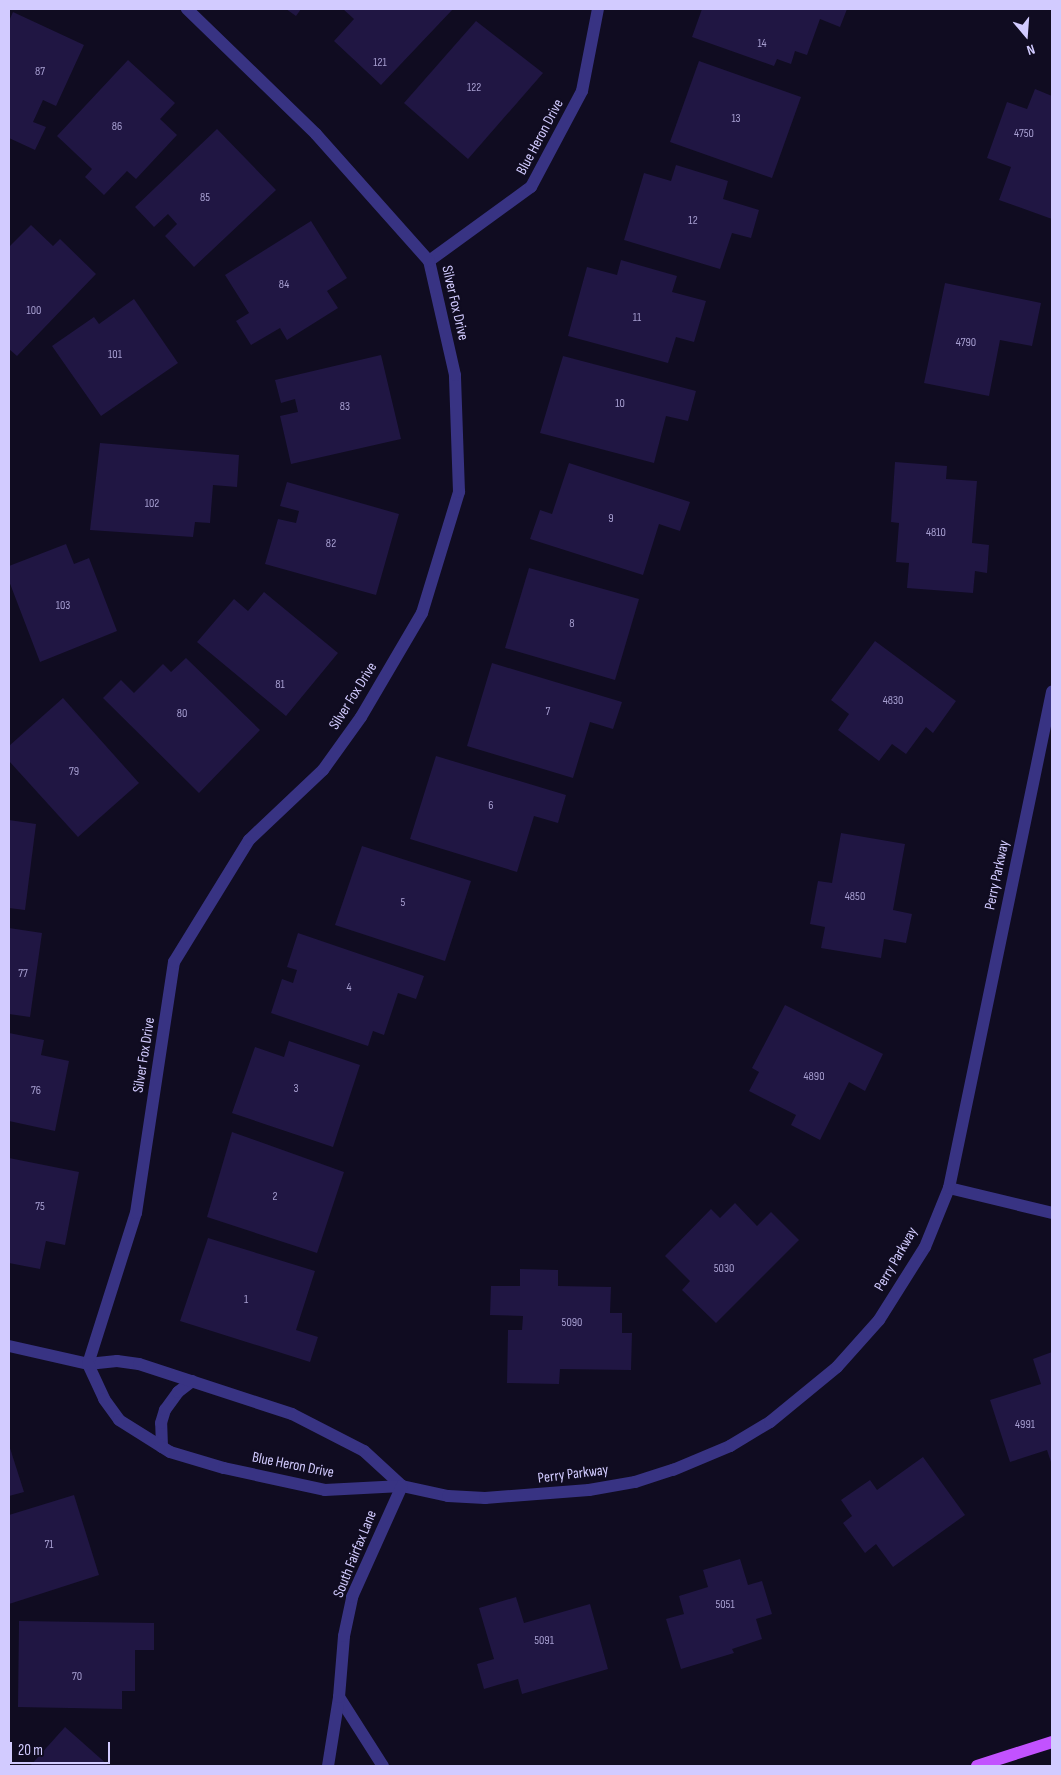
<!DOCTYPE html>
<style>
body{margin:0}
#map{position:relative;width:1061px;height:1775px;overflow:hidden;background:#100c21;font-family:"Sofia Sans Condensed",sans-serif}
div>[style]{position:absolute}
.building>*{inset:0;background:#201643}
.lane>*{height:12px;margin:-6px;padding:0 6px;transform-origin:6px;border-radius:6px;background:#383383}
.street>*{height:12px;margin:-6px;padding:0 6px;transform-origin:6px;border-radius:6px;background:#383383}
.primary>*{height:12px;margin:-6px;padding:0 6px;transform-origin:6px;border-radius:6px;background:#c252ff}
span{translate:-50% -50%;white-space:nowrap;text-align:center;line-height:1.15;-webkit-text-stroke:4.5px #100c21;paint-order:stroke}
.number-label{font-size:12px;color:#a69ed0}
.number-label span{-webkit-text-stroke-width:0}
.street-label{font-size:15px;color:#d2cbff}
.frame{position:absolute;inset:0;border:10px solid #d2cbff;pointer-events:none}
.north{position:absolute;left:1001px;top:10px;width:50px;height:50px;-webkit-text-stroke:4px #100c21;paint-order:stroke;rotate:162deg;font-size:14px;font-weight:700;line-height:20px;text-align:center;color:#d2cbff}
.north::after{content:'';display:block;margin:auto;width:18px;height:22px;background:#d2cbff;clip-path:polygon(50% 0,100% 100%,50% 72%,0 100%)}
.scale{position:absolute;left:10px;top:1742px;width:100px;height:22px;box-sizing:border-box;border:2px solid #d2cbff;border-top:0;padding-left:6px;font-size:15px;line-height:18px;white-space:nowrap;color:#d2cbff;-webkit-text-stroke:4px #100c21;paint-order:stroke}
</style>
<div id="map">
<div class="building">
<i style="clip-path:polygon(286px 9px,301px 9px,296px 16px)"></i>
<i style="clip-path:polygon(343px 9px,453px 9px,381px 85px,334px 41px,354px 19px)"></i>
<i style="clip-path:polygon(702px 9px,847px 9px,840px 27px,820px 19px,807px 55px,795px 51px,791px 64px,777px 59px,774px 66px,692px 37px)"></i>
<i style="clip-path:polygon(13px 12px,84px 45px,56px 106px,43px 100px,33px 122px,46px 127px,35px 150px,9px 138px,9px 21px)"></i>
<i style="clip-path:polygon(476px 21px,543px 73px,468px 159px,404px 103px)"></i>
<i style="clip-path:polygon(128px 60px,175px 103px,160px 119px,177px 135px,136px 179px,127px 171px,104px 195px,85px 177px,92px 169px,57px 136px)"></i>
<i style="clip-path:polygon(699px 61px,801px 97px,772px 178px,670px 142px)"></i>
<i style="clip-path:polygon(1035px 89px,1052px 96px,1052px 219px,999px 200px,1011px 167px,987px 158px,1007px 102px,1027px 109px)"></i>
<i style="clip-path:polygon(217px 129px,276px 190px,194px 267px,165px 236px,177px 224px,168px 214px,154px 227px,135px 207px)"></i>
<i style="clip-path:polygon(676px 165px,728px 181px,723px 199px,759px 210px,751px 238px,732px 233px,720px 269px,624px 240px,644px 173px,671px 181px)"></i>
<i style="clip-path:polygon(311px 221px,347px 278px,327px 291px,338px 308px,287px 340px,280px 328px,251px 345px,236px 321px,249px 313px,225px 275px)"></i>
<i style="clip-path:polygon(31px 225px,53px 246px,60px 239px,96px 274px,17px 356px,9px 349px,9px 247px)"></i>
<i style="clip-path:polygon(621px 260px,677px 276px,672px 292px,706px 301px,694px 342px,676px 337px,668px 363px,568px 336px,587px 267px,617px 275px)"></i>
<i style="clip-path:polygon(945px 283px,1041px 303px,1032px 346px,1000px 340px,989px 396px,924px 383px)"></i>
<i style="clip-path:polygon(134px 299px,178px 363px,101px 416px,52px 346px,94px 317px,99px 324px)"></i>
<i style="clip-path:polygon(381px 355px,401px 439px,291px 464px,280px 416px,298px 412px,295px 399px,281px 403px,275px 380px)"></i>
<i style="clip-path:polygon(563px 356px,696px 391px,688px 421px,666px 416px,654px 463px,540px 433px)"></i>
<i style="clip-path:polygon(100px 443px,239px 455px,237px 487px,213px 485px,210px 523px,195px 522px,193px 537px,90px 530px)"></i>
<i style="clip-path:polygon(895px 462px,947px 466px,946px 479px,977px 481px,972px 543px,989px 545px,987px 573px,975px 571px,973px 593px,907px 588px,909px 563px,896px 562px,899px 523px,891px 522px)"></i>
<i style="clip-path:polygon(569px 463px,690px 502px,680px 531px,659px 524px,643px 575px,530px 539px,540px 510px,552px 514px)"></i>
<i style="clip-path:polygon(287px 482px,399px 514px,376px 595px,265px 564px,278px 519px,296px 523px,299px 511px,280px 506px)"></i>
<i style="clip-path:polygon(66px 544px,74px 564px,89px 558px,117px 631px,40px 662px,9px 581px,9px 566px)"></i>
<i style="clip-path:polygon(529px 568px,639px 599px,615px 680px,505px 648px)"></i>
<i style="clip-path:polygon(264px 592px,338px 653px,286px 716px,197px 642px,234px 599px,248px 611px)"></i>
<i style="clip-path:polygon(875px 641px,956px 701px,933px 733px,926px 727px,906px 754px,892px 744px,879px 761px,838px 730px,849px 714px,831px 700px)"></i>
<i style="clip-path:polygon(186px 658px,260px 730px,199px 793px,103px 698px,121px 680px,134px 693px,163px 664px,171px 672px)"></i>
<i style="clip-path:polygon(492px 663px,622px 702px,613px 729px,590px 722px,573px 778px,467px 746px)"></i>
<i style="clip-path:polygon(63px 698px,139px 783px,78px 837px,9px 761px,9px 746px)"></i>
<i style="clip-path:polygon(436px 756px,566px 795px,558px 823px,534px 816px,517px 872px,410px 839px)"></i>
<i style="clip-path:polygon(9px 820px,36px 824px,25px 910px,9px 908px)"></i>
<i style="clip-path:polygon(841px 833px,905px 844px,893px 910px,912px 914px,906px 943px,884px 939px,881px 958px,821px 948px,825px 927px,810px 924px,818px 881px,832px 883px)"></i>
<i style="clip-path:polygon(362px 846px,471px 881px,445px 961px,335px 925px)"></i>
<i style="clip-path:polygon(9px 928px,42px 933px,30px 1017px,9px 1014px)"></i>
<i style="clip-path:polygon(298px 933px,424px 976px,416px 999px,398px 993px,384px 1035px,373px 1031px,368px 1046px,271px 1013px,282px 979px,293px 983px,297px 970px,287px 967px)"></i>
<i style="clip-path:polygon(785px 1005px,883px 1054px,865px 1091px,849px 1082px,820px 1140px,791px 1125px,796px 1115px,749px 1091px,759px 1072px,752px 1068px)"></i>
<i style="clip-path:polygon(9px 1033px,44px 1040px,41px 1055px,69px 1061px,55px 1131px,9px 1121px)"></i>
<i style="clip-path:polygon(289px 1041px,360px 1065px,333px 1147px,232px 1113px,255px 1047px,284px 1057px)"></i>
<i style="clip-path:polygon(232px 1132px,344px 1172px,317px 1253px,207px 1217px)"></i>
<i style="clip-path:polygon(9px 1158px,79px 1172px,65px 1245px,46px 1241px,40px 1269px,9px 1263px)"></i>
<i style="clip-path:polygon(735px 1203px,757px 1226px,771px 1212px,799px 1240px,716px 1323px,682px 1290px,690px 1281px,665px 1256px,711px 1209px,720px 1218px)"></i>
<i style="clip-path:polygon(208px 1238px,315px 1271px,296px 1330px,318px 1337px,310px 1362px,180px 1321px)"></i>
<i style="clip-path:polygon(520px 1269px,558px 1270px,558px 1286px,611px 1287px,610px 1313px,622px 1313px,622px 1333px,632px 1333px,631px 1370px,560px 1369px,559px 1384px,507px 1383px,508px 1330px,522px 1330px,523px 1316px,490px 1315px,491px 1286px,520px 1286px)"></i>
<i style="clip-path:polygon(1052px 1352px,1052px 1465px,1047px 1450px,1010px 1462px,990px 1400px,1041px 1384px,1033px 1359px)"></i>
<i style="clip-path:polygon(9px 1445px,24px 1492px,9px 1496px)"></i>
<i style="clip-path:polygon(923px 1457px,965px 1515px,893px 1567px,876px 1544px,865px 1553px,843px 1523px,852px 1516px,841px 1500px,870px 1480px,877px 1490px)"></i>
<i style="clip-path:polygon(74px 1495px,99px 1575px,9px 1604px,9px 1515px)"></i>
<i style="clip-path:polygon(740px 1559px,748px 1585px,762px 1581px,772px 1614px,756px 1619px,762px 1639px,732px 1649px,734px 1653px,681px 1669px,666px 1619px,684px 1614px,679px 1596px,708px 1587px,703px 1570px)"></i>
<i style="clip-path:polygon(516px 1597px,524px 1623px,590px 1604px,608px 1669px,522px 1694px,518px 1679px,484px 1689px,477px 1664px,494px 1659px,479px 1608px)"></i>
<i style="clip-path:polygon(19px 1621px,154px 1623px,154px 1650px,135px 1650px,135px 1691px,122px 1691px,122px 1709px,18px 1707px)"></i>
<i style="clip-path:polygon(65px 1727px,109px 1766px,30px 1766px)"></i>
</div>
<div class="lane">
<i style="left:162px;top:1447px;width:24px;rotate:-92deg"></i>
<i style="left:161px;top:1423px;width:14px;rotate:-73deg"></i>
<i style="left:165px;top:1410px;width:22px;rotate:-54deg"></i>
<i style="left:178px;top:1392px;width:18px;rotate:-38deg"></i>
</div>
<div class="street">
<i style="left:429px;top:261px;width:126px;rotate:-36deg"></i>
<i style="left:531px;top:187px;width:109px;rotate:-62deg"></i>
<i style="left:582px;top:91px;width:84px;rotate:-79deg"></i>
<i style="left:949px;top:1188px;width:106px;rotate:13.6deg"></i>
<i style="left:9px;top:1346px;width:81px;rotate:12.8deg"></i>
<i style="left:88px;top:1364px;width:29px;rotate:-6deg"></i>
<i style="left:117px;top:1361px;width:22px;rotate:8deg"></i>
<i style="left:139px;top:1364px;width:161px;rotate:18.1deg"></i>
<i style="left:292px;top:1414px;width:81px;rotate:27.2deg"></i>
<i style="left:364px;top:1451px;width:52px;rotate:42.6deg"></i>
<i style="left:88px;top:1364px;width:158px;rotate:-72.4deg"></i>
<i style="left:136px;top:1213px;width:254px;rotate:-81.4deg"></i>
<i style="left:174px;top:962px;width:143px;rotate:-58.4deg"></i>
<i style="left:249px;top:840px;width:102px;rotate:-43.4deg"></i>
<i style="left:323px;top:770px;width:65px;rotate:-54.4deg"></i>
<i style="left:361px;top:717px;width:121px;rotate:-59.6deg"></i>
<i style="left:422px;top:613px;width:127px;rotate:-73deg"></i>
<i style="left:459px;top:492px;width:117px;rotate:-92deg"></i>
<i style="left:455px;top:375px;width:117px;rotate:-102.8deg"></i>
<i style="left:429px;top:261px;width:170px;rotate:-131.7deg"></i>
<i style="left:316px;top:134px;width:180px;rotate:-135.9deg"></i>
<i style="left:88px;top:1364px;width:38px;rotate:65deg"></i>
<i style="left:104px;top:1399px;width:26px;rotate:54deg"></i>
<i style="left:119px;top:1420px;width:60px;rotate:32.1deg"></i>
<i style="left:170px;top:1452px;width:56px;rotate:16.5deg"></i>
<i style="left:224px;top:1468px;width:103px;rotate:12.3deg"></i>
<i style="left:325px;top:1490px;width:77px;rotate:-3deg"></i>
<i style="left:402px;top:1486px;width:47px;rotate:12.3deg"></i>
<i style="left:448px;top:1496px;width:37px;rotate:3deg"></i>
<i style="left:485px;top:1498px;width:104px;rotate:-4.4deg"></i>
<i style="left:589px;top:1490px;width:47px;rotate:-9.9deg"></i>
<i style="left:635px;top:1482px;width:40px;rotate:-18deg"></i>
<i style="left:673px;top:1470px;width:62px;rotate:-22.8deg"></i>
<i style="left:730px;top:1446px;width:47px;rotate:-31deg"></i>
<i style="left:770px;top:1422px;width:87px;rotate:-39.4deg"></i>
<i style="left:837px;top:1367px;width:63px;rotate:-48.2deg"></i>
<i style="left:879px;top:1320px;width:86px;rotate:-57.8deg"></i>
<i style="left:925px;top:1247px;width:64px;rotate:-67.9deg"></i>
<i style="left:949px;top:1188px;width:507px;rotate:-78.27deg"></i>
<i style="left:339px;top:1697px;width:82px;rotate:57.5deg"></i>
<i style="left:328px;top:1766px;width:70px;rotate:-80.9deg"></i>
<i style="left:339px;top:1697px;width:61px;rotate:-85.3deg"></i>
<i style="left:344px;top:1636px;width:40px;rotate:-78deg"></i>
<i style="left:352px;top:1597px;width:122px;rotate:-65.8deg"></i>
</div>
<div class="primary">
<i style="left:977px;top:1766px;width:79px;rotate:-17.7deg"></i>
</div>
<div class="number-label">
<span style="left:762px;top:44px">14</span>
<span style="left:380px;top:63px">121</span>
<span style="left:40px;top:72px">87</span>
<span style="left:474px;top:88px">122</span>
<span style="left:736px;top:119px">13</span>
<span style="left:117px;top:127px">86</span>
<span style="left:1024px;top:134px">4750</span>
<span style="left:205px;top:198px">85</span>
<span style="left:693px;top:221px">12</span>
<span style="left:284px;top:285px">84</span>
<span style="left:34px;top:311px">100</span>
<span style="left:637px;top:318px">11</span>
<span style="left:966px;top:343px">4790</span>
<span style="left:115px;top:355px">101</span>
<span style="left:620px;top:404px">10</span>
<span style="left:345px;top:407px">83</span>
<span style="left:152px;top:504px">102</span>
<span style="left:611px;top:519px">9</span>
<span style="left:936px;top:533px">4810</span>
<span style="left:331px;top:544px">82</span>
<span style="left:63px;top:606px">103</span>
<span style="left:572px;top:624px">8</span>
<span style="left:280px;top:685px">81</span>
<span style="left:893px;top:701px">4830</span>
<span style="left:548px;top:712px">7</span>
<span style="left:182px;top:714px">80</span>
<span style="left:74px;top:772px">79</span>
<span style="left:491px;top:806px">6</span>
<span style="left:855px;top:897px">4850</span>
<span style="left:403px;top:903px">5</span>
<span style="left:23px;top:974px">77</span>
<span style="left:349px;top:988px">4</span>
<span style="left:814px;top:1077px">4890</span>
<span style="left:296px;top:1089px">3</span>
<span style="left:36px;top:1091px">76</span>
<span style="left:275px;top:1197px">2</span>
<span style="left:40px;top:1207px">75</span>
<span style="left:724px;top:1269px">5030</span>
<span style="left:246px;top:1300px">1</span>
<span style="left:572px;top:1323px">5090</span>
<span style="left:1025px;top:1425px">4991</span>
<span style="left:49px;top:1545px">71</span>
<span style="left:725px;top:1605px">5051</span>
<span style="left:544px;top:1641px">5091</span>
<span style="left:77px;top:1677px">70</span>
</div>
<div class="street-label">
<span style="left:540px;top:137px;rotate:-62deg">Blue Heron Drive</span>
<span style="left:455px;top:303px;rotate:77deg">Silver Fox Drive</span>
<span style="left:353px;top:696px;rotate:-58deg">Silver Fox Drive</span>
<span style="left:997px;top:875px;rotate:-78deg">Perry Parkway</span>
<span style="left:144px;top:1055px;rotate:-81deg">Silver Fox Drive</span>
<span style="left:896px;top:1259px;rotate:-60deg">Perry Parkway</span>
<span style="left:293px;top:1465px;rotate:11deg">Blue Heron Drive</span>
<span style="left:573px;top:1474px;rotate:-7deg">Perry Parkway</span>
<span style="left:355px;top:1554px;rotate:-68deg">South Fairfax Lane</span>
</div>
<div class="frame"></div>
<div class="north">N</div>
<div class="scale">20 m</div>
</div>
